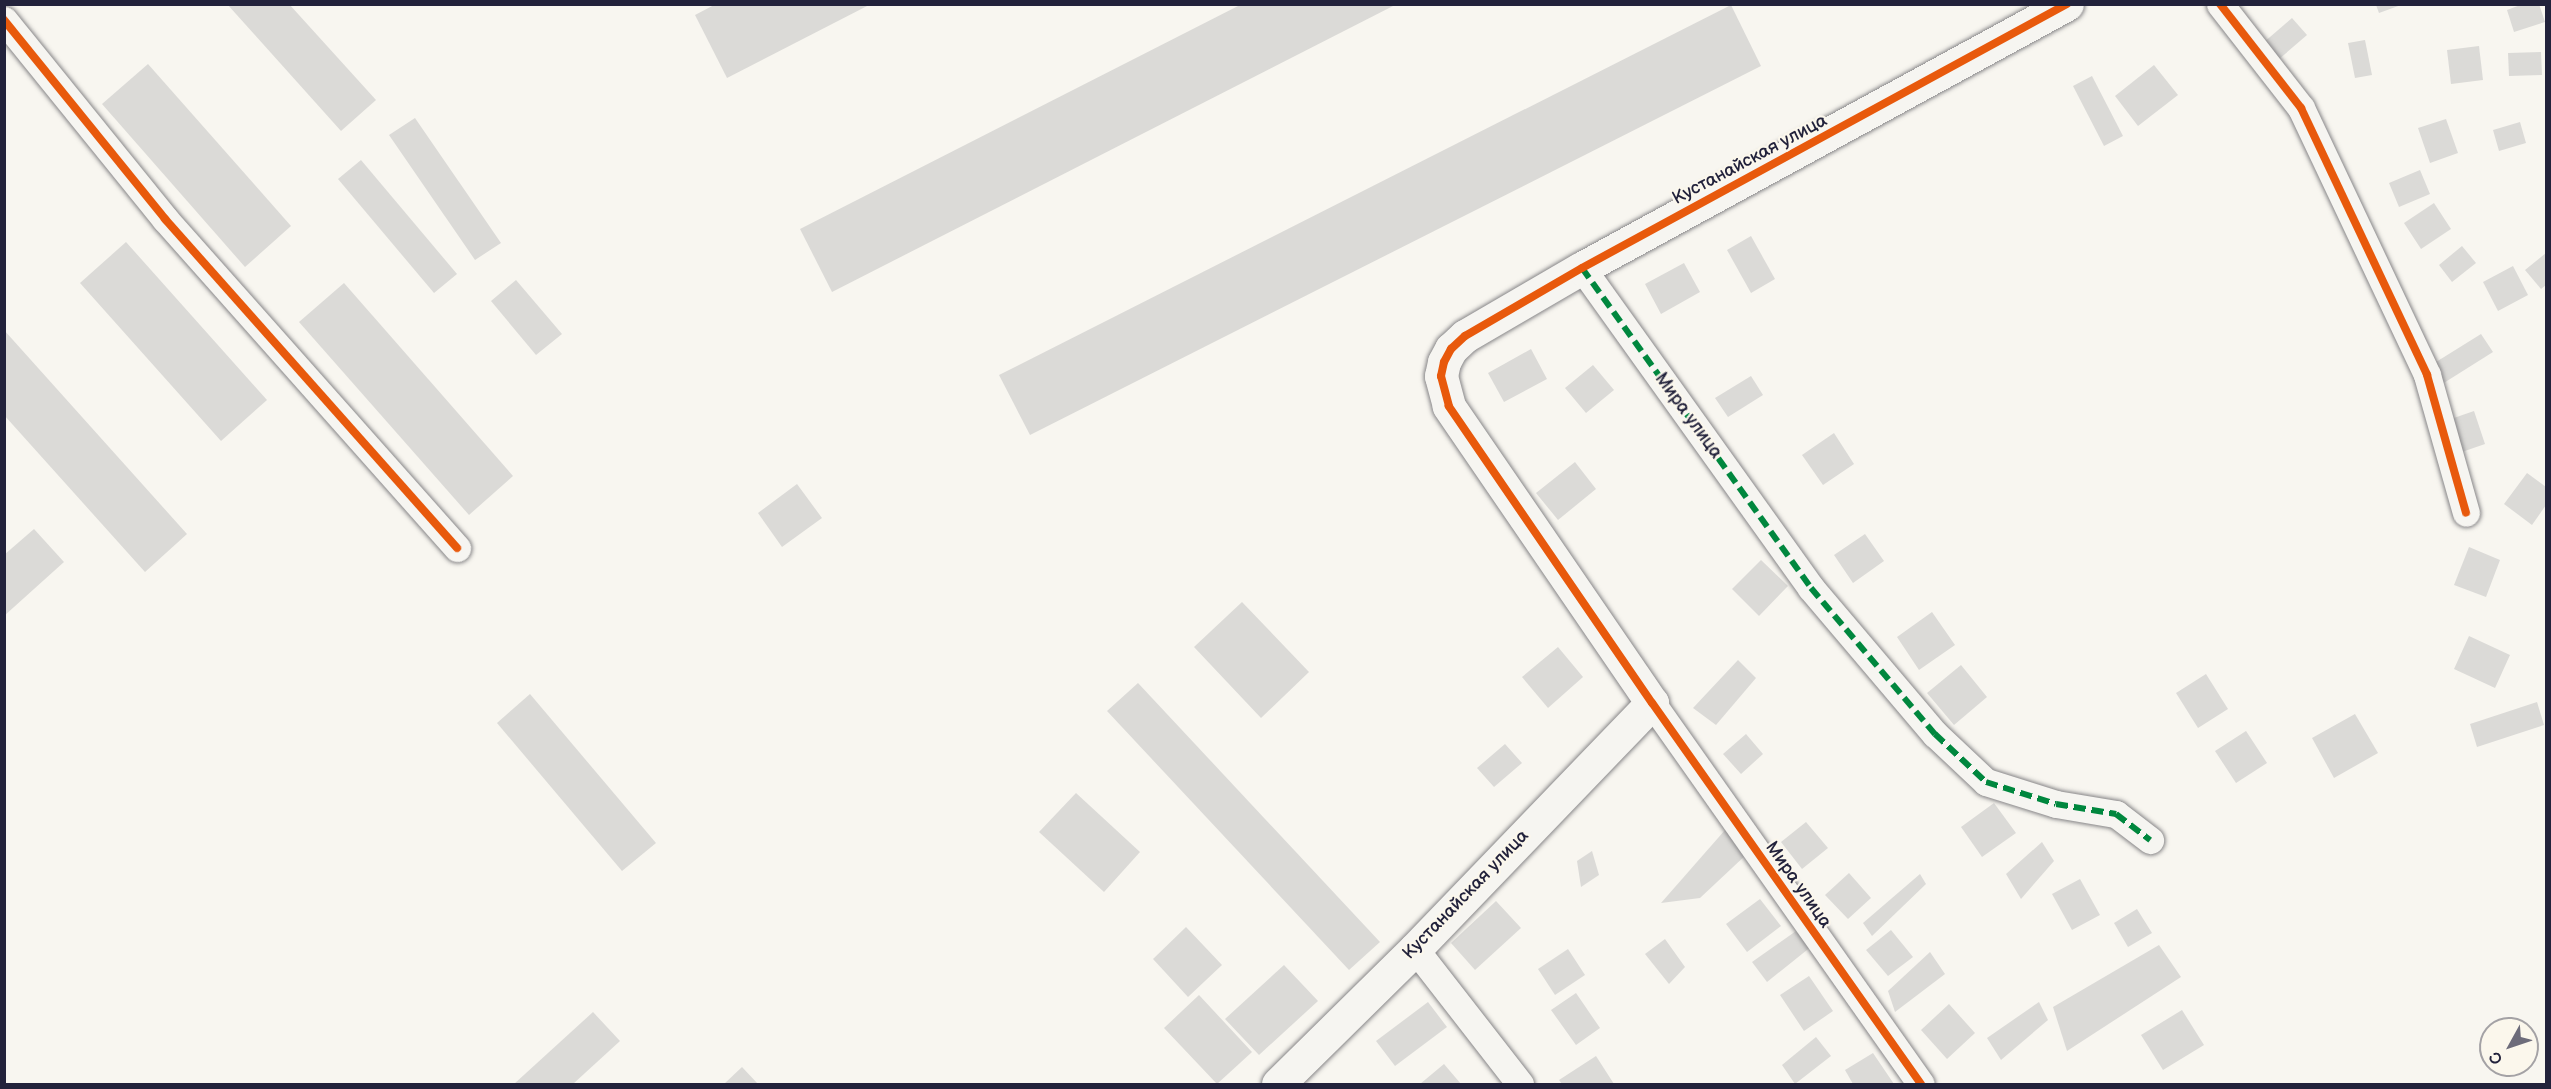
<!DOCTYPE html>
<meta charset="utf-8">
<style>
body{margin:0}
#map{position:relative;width:2551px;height:1089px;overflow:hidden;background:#f8f6f0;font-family:"Balsamiq Sans",sans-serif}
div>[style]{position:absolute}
.building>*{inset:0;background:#dbdad7}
.roads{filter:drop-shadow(0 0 2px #878688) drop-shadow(0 0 2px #878688)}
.street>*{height:27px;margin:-13.5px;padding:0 13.5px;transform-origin:13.5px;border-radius:13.5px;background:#f6f5f1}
.secondary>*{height:33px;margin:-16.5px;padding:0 16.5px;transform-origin:16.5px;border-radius:16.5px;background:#f6f5f1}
.quiet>*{height:6px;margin-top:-3px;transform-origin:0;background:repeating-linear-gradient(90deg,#00873e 0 12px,transparent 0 18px)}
.cycleway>*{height:8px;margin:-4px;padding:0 4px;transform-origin:4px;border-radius:4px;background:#e8590c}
span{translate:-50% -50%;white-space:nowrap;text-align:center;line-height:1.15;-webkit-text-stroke:4.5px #fbf7ec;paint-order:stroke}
.street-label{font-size:18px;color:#22223b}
.frame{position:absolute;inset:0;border:6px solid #22223b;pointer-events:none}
.north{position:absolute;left:2479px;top:1017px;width:60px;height:60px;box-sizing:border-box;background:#fbf7ec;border:2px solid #a4a2a5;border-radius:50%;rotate:230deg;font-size:16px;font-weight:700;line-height:24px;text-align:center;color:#22223b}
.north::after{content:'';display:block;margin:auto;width:21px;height:27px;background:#6d6c7a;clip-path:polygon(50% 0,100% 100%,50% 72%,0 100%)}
</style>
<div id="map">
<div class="building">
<i style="clip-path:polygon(227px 4px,289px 4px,376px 100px,341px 131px)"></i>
<i style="clip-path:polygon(716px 4px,871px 4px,727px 78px,695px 15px)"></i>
<i style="clip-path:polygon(2523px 4px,2539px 4px,2545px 22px,2514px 32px,2507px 10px)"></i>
<i style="clip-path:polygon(1240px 5px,1395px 5px,832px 292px,800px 229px)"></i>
<i style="clip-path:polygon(1731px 5px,1761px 66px,1030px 435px,999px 375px)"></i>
<i style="clip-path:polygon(2376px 5px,2401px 5px,2379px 13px)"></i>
<i style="clip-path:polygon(2292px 18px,2307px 35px,2278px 60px,2263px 43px)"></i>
<i style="clip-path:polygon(2365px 40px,2372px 75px,2355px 78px,2348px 43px)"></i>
<i style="clip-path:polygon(2479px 46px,2483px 80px,2451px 84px,2447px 50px)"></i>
<i style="clip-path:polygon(2541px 52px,2542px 75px,2509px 76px,2508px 53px)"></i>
<i style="clip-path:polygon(148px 64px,291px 226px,245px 267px,102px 104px)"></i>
<i style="clip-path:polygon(2154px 65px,2178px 95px,2138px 126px,2115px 96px)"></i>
<i style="clip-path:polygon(2092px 76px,2123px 136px,2104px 146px,2073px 86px)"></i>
<i style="clip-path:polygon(415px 118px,501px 243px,475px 260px,389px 135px)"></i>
<i style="clip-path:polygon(2446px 119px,2458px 153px,2430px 163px,2418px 128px)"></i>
<i style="clip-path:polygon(2520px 122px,2526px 143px,2499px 151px,2493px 130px)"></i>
<i style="clip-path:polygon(361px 160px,457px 274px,434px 293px,338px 179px)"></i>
<i style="clip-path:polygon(2420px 170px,2430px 194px,2399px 207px,2389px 183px)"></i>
<i style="clip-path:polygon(2434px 203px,2451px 229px,2421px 249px,2404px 223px)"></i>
<i style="clip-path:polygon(1751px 236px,1775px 279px,1751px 293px,1727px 250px)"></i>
<i style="clip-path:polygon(126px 242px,267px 400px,221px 441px,80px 283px)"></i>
<i style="clip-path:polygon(2462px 246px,2476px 263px,2452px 282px,2439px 265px)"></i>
<i style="clip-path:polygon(2546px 253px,2546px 285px,2541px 289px,2525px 270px)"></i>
<i style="clip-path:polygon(1684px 263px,1700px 292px,1661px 314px,1645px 284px)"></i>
<i style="clip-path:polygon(2513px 266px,2528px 295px,2498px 311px,2483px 282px)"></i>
<i style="clip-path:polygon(516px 280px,562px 334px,536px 355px,491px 301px)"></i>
<i style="clip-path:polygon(344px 283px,513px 476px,469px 515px,299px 322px)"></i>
<i style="clip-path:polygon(4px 330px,187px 534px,145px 572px,4px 415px)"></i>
<i style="clip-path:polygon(2481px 334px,2493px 352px,2439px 386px,2428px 367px)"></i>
<i style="clip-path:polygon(1531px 349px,1547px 379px,1504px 402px,1488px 373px)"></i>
<i style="clip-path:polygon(1593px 365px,1614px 390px,1586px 413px,1565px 388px)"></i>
<i style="clip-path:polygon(1751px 376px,1763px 395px,1728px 417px,1715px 398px)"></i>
<i style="clip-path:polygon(2474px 411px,2485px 444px,2459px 453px,2448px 420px)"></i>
<i style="clip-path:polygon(1834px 433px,1854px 464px,1823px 485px,1802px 455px)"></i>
<i style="clip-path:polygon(1575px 462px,1596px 489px,1558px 520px,1536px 493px)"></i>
<i style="clip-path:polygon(2527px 473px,2546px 487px,2546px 505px,2532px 525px,2504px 504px)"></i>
<i style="clip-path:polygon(797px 484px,822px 518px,782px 547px,758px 513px)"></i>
<i style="clip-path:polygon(34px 529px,64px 562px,4px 616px,4px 555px)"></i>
<i style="clip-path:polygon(1865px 534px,1884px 561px,1853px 583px,1834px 555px)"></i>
<i style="clip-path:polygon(2469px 547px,2500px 560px,2486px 597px,2454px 585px)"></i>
<i style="clip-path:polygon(1761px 560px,1788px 586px,1759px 616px,1732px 589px)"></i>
<i style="clip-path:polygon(1242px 602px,1309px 672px,1261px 718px,1194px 647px)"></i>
<i style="clip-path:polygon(1932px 612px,1955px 645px,1919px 670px,1897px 637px)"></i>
<i style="clip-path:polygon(2469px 636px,2510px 655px,2495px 688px,2454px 669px)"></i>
<i style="clip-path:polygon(1558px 647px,1583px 677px,1548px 708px,1522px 677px)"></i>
<i style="clip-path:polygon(1738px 660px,1756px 678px,1716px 725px,1693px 708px)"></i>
<i style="clip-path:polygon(1961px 665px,1987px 697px,1954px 725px,1927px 693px)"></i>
<i style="clip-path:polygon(2206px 674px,2228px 709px,2198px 728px,2176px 693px)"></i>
<i style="clip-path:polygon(1138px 683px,1380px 942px,1349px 970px,1107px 711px)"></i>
<i style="clip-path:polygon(530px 694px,656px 843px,622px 871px,497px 723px)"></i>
<i style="clip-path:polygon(2537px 702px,2544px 725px,2477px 747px,2470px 724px)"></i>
<i style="clip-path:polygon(2355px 714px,2378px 753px,2334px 778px,2312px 738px)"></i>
<i style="clip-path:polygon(2246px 731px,2267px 763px,2236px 783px,2215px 751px)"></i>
<i style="clip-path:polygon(1746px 734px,1763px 754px,1741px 774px,1723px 754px)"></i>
<i style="clip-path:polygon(1505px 744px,1522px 763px,1494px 787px,1477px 768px)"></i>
<i style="clip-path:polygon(1076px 793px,1140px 852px,1104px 892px,1039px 832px)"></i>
<i style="clip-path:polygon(1994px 803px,2016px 833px,1982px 857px,1961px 827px)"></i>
<i style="clip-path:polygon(1806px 822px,1828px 848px,1802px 869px,1781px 842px)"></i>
<i style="clip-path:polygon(1725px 830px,1748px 853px,1700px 898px,1661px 903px)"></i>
<i style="clip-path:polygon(2042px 842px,2054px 861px,2021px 899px,2006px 874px)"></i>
<i style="clip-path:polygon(1592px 851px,1599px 875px,1581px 887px,1577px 861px)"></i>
<i style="clip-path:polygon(1849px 873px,1871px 898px,1848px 919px,1825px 895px)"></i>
<i style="clip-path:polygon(1920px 874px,1926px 884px,1872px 936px,1863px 923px)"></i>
<i style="clip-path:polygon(2080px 879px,2100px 915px,2072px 930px,2052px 894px)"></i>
<i style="clip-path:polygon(1760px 899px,1781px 926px,1747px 952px,1726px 924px)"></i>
<i style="clip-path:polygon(1496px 901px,1521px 928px,1475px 970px,1451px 943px)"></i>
<i style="clip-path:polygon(2137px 909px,2152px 933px,2128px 947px,2114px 923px)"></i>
<i style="clip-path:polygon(1186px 927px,1222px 965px,1188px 997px,1153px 959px)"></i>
<i style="clip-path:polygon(1891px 930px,1913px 957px,1888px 976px,1866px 950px)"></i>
<i style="clip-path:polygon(1796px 931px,1812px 946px,1767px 982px,1752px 962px)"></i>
<i style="clip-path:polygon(1665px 939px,1685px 967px,1669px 984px,1645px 954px)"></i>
<i style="clip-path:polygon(2159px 945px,2181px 977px,2067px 1051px,2053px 1007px)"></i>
<i style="clip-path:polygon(1568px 949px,1585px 975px,1555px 995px,1538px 969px)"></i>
<i style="clip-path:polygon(1930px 952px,1945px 974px,1895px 1012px,1888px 991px)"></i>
<i style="clip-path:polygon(1284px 965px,1318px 1001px,1259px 1055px,1225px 1019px)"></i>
<i style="clip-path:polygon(1809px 976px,1833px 1011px,1804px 1031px,1780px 995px)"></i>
<i style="clip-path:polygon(1576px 993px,1600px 1028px,1576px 1045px,1551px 1010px)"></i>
<i style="clip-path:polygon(1199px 995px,1252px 1052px,1217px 1084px,1164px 1028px)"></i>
<i style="clip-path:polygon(1428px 1002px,1447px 1027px,1395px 1066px,1376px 1041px)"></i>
<i style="clip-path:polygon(2039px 1002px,2048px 1020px,2001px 1060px,1987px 1038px)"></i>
<i style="clip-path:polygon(1949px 1004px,1975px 1033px,1947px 1059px,1921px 1030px)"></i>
<i style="clip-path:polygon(2182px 1010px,2204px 1045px,2163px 1070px,2141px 1035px)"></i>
<i style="clip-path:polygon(593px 1012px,620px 1041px,573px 1084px,514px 1084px)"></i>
<i style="clip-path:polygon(1816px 1037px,1831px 1056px,1795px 1084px,1782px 1065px)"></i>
<i style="clip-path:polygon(1873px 1053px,1894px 1084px,1853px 1084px,1845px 1070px)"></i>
<i style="clip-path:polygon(1596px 1056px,1614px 1084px,1562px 1084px,1559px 1080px)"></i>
<i style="clip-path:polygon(1444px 1064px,1461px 1084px,1420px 1084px)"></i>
<i style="clip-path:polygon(742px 1067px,758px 1084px,724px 1084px)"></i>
</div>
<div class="roads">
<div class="street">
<i style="left:2220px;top:4px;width:132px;rotate:52.1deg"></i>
<i style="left:2301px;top:108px;width:295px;rotate:64.7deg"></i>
<i style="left:2427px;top:375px;width:143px;rotate:74.2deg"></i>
<i style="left:4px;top:20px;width:256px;rotate:51deg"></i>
<i style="left:165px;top:219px;width:440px;rotate:48.4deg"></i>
<i style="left:1582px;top:268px;width:393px;rotate:54.4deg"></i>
<i style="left:1811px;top:588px;width:192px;rotate:49.7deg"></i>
<i style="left:1935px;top:734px;width:70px;rotate:43.3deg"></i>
<i style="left:1986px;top:782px;width:73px;rotate:17.4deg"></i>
<i style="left:2056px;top:804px;width:61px;rotate:9.5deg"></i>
<i style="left:2116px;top:814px;width:43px;rotate:37.4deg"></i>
<i style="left:1652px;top:703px;width:466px;rotate:54.8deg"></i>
<i style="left:1415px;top:949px;width:171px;rotate:52.1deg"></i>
</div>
<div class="secondary">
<i style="left:1278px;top:1084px;width:192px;rotate:-44.6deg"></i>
<i style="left:1415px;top:949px;width:342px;rotate:-46.1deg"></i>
<i style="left:1652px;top:703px;width:360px;rotate:-124.4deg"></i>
<i style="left:1449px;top:406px;width:31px;rotate:-105deg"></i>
<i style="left:1441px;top:376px;width:14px;rotate:-78deg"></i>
<i style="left:1444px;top:362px;width:15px;rotate:-62deg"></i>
<i style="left:1451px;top:349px;width:19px;rotate:-43deg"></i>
<i style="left:1465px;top:336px;width:135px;rotate:-30.2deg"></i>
<i style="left:1582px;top:268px;width:552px;rotate:-28.56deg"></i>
</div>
</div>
<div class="quiet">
<i style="left:1582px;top:268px;width:393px;rotate:54.4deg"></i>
<i style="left:1811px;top:588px;width:192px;rotate:49.7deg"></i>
<i style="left:1935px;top:734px;width:70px;rotate:43.3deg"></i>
<i style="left:1986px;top:782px;width:73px;rotate:17.4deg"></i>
<i style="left:2056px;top:804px;width:61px;rotate:9.5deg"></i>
<i style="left:2116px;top:814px;width:43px;rotate:37.4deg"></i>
</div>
<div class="cycleway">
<i style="left:2220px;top:4px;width:132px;rotate:52.1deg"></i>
<i style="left:2301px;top:108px;width:295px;rotate:64.7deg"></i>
<i style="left:2427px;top:375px;width:143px;rotate:74.2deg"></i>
<i style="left:4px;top:20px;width:256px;rotate:51deg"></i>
<i style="left:165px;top:219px;width:440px;rotate:48.4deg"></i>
<i style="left:1921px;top:1084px;width:466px;rotate:-125.2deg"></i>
<i style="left:1652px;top:703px;width:360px;rotate:-124.4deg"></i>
<i style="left:1449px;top:406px;width:31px;rotate:-105deg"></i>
<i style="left:1441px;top:376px;width:14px;rotate:-78deg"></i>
<i style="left:1444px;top:362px;width:15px;rotate:-62deg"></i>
<i style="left:1451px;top:349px;width:19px;rotate:-43deg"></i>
<i style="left:1465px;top:336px;width:135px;rotate:-30.2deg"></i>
<i style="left:1582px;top:268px;width:552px;rotate:-28.56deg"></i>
</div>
<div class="street-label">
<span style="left:1750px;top:160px;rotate:-28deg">Кустанайская улица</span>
<span style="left:1688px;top:416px;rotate:54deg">Мира улица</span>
<span style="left:1798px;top:885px;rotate:55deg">Мира улица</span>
<span style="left:1466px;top:895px;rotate:-46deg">Кустанайская улица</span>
</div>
<div class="frame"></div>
<div class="north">С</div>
</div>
